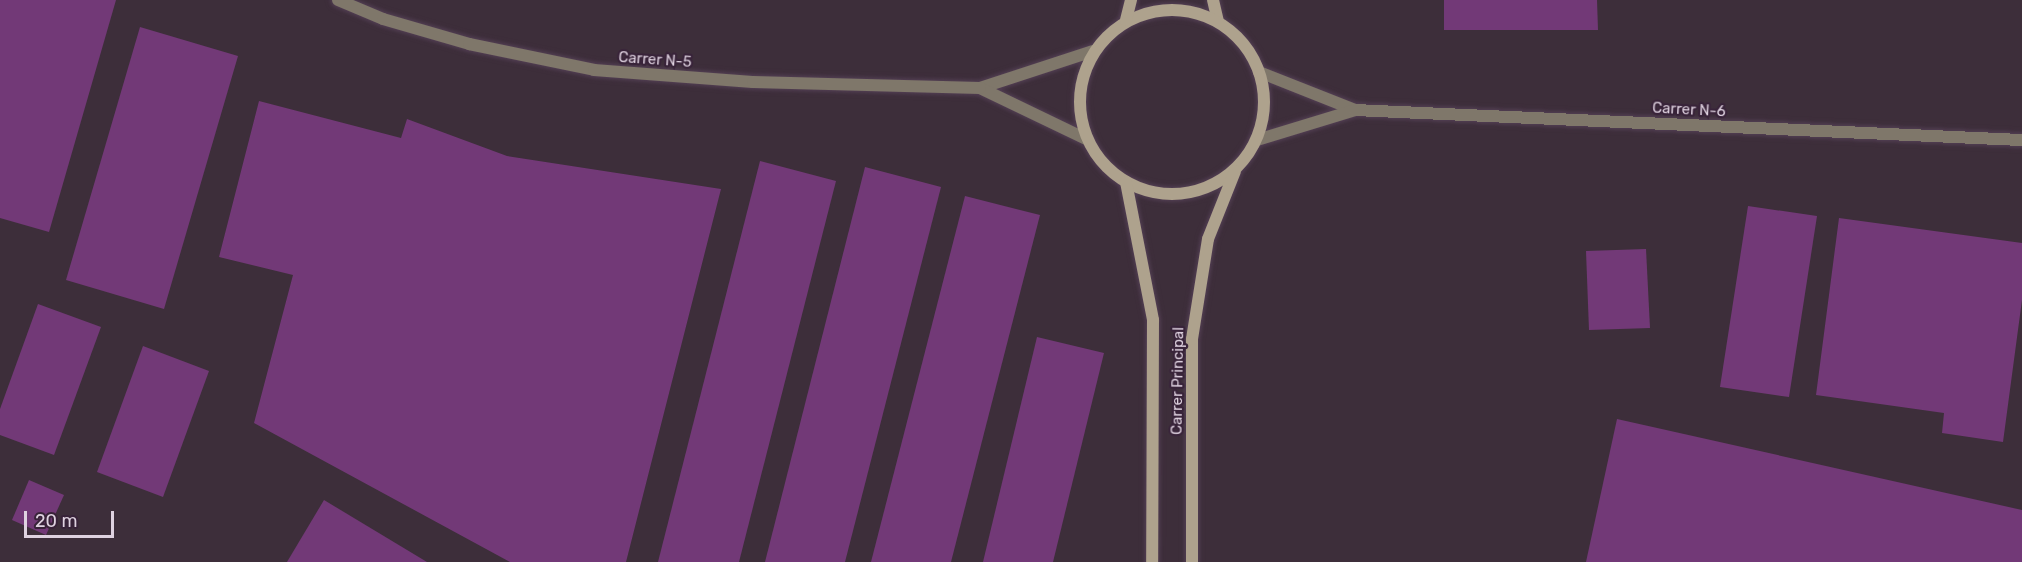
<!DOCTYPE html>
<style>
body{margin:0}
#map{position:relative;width:2022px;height:562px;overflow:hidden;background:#382339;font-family:Rubik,sans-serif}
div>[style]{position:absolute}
.industrial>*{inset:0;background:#3d2e3a}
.building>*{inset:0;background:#723977}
.roads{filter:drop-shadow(0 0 2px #533f54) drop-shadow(0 0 2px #533f54)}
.lane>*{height:12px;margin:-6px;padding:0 6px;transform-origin:6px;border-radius:6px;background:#7f776a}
.street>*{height:12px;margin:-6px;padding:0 6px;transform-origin:6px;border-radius:6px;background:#7f776a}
.secondary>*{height:12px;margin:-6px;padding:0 6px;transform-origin:6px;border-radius:6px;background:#aea28d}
.secondary>.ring{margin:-6px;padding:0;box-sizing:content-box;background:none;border:12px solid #aea28d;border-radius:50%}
span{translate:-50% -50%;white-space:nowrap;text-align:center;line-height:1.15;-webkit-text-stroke:4.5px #382339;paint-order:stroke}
.street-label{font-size:15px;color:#dfd2e0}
.scale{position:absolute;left:24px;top:511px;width:90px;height:27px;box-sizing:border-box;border:3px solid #dfd2e0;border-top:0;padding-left:8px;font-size:18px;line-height:21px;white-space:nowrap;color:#dfd2e0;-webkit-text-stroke:4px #382339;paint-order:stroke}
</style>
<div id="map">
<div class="industrial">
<i style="clip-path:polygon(0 0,2022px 0,2022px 562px,0 562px)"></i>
</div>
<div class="building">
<i style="clip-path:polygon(0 0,116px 0,49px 232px,0 218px)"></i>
<i style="clip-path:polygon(1444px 0,1597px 0,1598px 30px,1444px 30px)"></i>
<i style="clip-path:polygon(140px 27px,238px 56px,164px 309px,66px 280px)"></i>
<i style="clip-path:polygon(259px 101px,401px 138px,407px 119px,507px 156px,721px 189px,626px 562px,510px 562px,254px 423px,293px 275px,219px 257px)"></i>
<i style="clip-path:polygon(760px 161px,836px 181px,739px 562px,658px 562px)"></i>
<i style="clip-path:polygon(865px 167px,941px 187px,845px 562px,765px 562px)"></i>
<i style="clip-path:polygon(965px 196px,1040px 215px,951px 562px,871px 562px)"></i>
<i style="clip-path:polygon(1748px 206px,1817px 216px,1789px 397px,1720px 387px)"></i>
<i style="clip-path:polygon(1839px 218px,2022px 243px,2022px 300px,2003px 442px,1942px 433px,1944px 413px,1816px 395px)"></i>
<i style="clip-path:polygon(1646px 249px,1650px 328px,1589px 330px,1586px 251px)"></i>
<i style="clip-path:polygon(38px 304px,101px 327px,54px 455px,0 435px,0 409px)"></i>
<i style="clip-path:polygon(1037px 337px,1104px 353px,1053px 562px,983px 562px)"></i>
<i style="clip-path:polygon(143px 346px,209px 371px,163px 497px,97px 472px)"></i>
<i style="clip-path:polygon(1617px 419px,2022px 510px,2022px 562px,1586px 562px)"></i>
<i style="clip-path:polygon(29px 480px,64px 495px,46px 535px,12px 520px)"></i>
<i style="clip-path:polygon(324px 500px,427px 562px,287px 562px)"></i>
</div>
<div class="roads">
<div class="lane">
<i style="left:1259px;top:72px;width:103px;rotate:21.6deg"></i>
<i style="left:980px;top:88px;width:119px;rotate:-18.1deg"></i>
<i style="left:980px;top:88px;width:118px;rotate:25.7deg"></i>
<i style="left:1257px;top:140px;width:102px;rotate:-17deg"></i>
</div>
<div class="street">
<i style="left:338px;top:0;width:49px;rotate:22.9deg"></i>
<i style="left:383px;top:19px;width:90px;rotate:16.2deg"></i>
<i style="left:469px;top:44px;width:128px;rotate:11.7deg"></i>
<i style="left:594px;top:70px;width:159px;rotate:4.3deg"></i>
<i style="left:753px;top:82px;width:227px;rotate:1.5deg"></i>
<i style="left:1355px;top:110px;width:668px;rotate:2.58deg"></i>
</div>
<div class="secondary">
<i style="left:1213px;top:0;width:22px;rotate:77deg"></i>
<i class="ring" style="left:1080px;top:10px;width:172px;height:172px"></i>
<i style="left:1126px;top:20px;width:21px;rotate:-76deg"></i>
<i style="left:1126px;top:182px;width:141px;rotate:78.9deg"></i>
<i style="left:1153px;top:320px;width:242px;rotate:90.2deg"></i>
<i style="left:1192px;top:562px;width:223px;rotate:-90deg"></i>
<i style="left:1192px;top:339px;width:101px;rotate:-80.9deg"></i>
<i style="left:1208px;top:239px;width:73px;rotate:-68.3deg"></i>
</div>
</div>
<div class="street-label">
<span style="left:655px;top:60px;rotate:4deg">Carrer N-5</span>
<span style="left:1689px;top:110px;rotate:3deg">Carrer N-6</span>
<span style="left:1178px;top:381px;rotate:-89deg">Carrer Principal</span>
</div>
<div class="scale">20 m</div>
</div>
